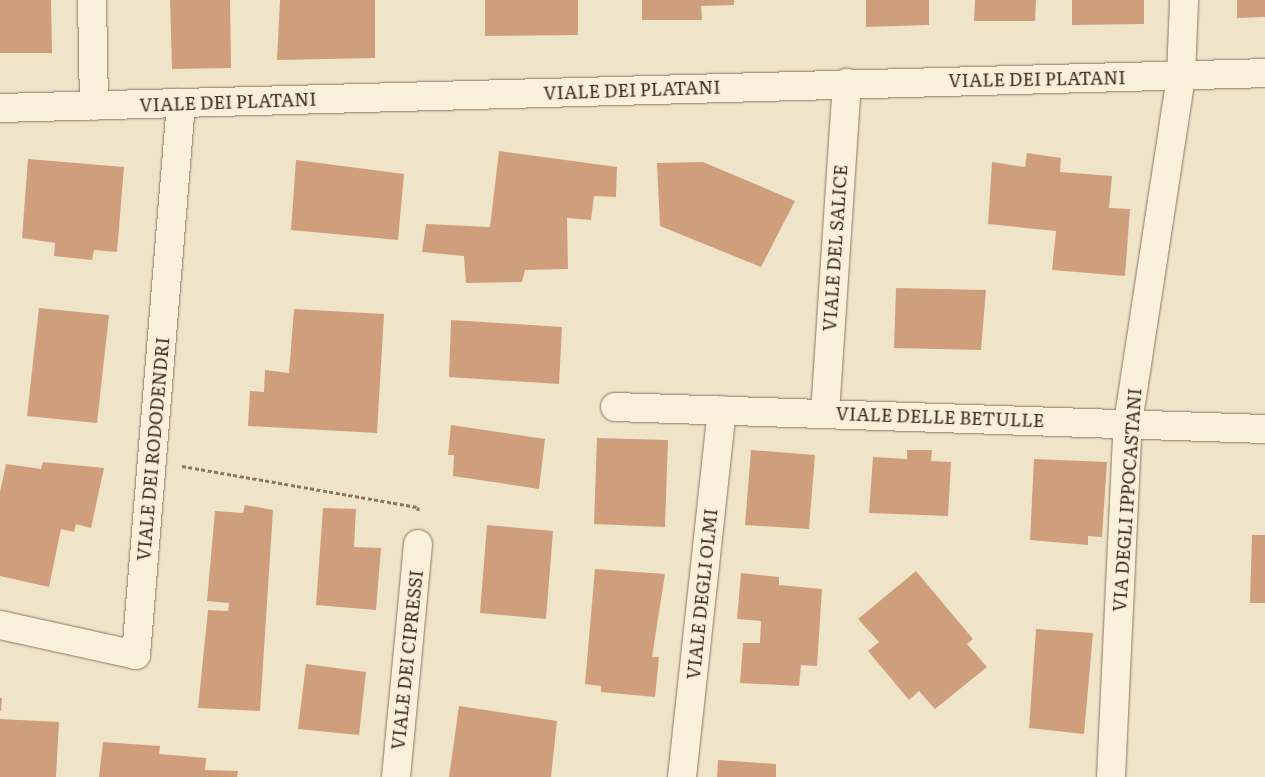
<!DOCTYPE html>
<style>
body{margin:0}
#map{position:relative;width:1265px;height:777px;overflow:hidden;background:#f0e4c8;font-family:Literata,serif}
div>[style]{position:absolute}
.building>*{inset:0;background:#cf9f7d}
.path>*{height:3px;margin-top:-1.5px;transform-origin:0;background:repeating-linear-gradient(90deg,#8d765c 0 4px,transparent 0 6.5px)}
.roads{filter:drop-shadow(0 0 1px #8d765c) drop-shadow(0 0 1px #8d765c)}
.minor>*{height:28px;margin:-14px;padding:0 14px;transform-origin:14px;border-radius:14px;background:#faf1dc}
span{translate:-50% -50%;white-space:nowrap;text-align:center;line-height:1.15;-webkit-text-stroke:4.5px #f7eed8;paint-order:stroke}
.street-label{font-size:18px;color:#3d2e20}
</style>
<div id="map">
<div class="building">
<i style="clip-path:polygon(0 0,51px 0,52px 53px,0 53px)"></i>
<i style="clip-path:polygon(170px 0,230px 0,231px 68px,172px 69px)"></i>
<i style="clip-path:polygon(280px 0,375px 0,375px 58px,277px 60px)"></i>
<i style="clip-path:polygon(485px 0,578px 0,578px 35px,485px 36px)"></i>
<i style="clip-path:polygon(642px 0,734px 0,734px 5px,701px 6px,702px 20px,642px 20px)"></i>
<i style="clip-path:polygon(866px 0,929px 0,929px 25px,866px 27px)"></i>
<i style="clip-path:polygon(975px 0,1036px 0,1035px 21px,974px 21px)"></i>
<i style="clip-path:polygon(1072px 0,1144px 0,1144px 24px,1072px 25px)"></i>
<i style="clip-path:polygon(1237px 0,1265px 0,1265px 17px,1237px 18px)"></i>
<i style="clip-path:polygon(499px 151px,617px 167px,616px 197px,594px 196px,591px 220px,567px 218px,568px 269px,525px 270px,522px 282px,466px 283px,464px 256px,422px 252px,426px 224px,490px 227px)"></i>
<i style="clip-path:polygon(1027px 153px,1061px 158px,1060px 172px,1112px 176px,1109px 208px,1130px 209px,1125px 276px,1052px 270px,1056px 231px,988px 224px,992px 162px,1025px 167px)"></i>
<i style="clip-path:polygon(28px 159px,124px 167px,117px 252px,94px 250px,92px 260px,54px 256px,55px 243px,22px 238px)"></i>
<i style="clip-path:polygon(296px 160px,404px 174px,398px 240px,291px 230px)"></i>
<i style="clip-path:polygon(703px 162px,795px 201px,761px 267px,660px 226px,657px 163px)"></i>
<i style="clip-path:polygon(896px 288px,986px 290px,981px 350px,894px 348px)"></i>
<i style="clip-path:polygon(39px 308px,109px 315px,97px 423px,27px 416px)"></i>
<i style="clip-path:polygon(294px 309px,384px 314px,377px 433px,248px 426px,250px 391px,264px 392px,265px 370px,289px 373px)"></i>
<i style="clip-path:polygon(451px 320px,562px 327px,559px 384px,449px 377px)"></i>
<i style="clip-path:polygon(451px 425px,545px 439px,539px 489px,453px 476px,454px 455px,448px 455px)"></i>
<i style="clip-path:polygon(597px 438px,668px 440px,665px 527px,594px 524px)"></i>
<i style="clip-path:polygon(751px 450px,815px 455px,809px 529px,745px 525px)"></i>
<i style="clip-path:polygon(907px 450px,932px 450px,931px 461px,951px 462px,948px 516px,869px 513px,873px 457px,907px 459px)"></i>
<i style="clip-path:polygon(1034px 459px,1107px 462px,1102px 537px,1088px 536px,1088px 545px,1030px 540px)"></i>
<i style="clip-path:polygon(43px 462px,104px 468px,91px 528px,76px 524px,74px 532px,61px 529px,49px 587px,0 576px,0 492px,6px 464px,41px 469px)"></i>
<i style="clip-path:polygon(245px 505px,273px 510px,260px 711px,198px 708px,208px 610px,228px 611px,229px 603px,207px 601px,215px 511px,243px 513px)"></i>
<i style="clip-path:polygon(323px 508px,356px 509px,354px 547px,381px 548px,376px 610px,316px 605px)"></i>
<i style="clip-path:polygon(487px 525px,553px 531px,546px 619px,480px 613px)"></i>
<i style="clip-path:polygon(1252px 535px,1265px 535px,1265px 603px,1250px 603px)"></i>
<i style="clip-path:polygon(595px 569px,665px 574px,652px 657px,659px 657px,655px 697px,601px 692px,601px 686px,585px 684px)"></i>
<i style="clip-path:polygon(916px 571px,973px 639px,967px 644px,987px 667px,935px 709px,919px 691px,909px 700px,868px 651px,879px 642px,858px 619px)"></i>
<i style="clip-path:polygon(741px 573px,779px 577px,779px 585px,822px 589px,817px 666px,801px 665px,799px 686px,740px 683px,743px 643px,760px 643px,761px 621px,737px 619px)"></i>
<i style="clip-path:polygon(1036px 629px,1093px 633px,1084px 734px,1029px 728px)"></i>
<i style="clip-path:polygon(306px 664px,366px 672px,359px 735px,298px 729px)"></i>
<i style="clip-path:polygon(0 698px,2px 698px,1px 711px,0 711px)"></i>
<i style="clip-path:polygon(459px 706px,557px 721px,551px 777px,449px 777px)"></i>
<i style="clip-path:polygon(0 719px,59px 722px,56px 777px,0 777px)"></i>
<i style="clip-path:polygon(103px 742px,160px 746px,159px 754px,206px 758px,205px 770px,238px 771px,237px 777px,99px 777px)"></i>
<i style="clip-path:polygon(718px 760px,776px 764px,776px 777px,717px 777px)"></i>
</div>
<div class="path">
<i style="left:182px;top:466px;width:240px;rotate:9.9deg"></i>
<i style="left:418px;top:507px;width:6px;rotate:90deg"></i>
</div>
<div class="roads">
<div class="minor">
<i style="left:92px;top:0;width:106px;rotate:88.9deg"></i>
<i style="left:0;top:108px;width:1265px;rotate:-1.58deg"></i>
<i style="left:615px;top:407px;width:650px;rotate:1.94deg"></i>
<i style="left:825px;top:413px;width:331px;rotate:-86.2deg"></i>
<i style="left:0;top:625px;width:139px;rotate:12.4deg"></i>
<i style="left:136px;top:655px;width:554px;rotate:-85.34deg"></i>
<i style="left:396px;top:777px;width:234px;rotate:-84.6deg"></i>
<i style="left:682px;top:777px;width:369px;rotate:-83.8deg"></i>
<i style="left:1111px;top:777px;width:354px;rotate:-87.3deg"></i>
<i style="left:1128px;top:423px;width:351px;rotate:-81.3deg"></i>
<i style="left:1181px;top:76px;width:76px;rotate:-87.7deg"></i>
</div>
</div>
<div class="street-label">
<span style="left:1037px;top:79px;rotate:-1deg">VIALE DEI PLATANI</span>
<span style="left:632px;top:90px;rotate:-2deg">VIALE DEI PLATANI</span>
<span style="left:228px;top:102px;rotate:-2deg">VIALE DEI PLATANI</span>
<span style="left:835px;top:248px;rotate:-86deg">VIALE DEL SALICE</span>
<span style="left:940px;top:417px;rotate:2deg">VIALE DELLE BETULLE</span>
<span style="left:153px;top:449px;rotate:-85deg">VIALE DEI RODODENDRI</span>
<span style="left:1127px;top:500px;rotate:-86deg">VIA DEGLI IPPOCASTANI</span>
<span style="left:702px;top:594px;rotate:-84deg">VIALE DEGLI OLMI</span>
<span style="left:407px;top:660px;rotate:-84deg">VIALE DEI CIPRESSI</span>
</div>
</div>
